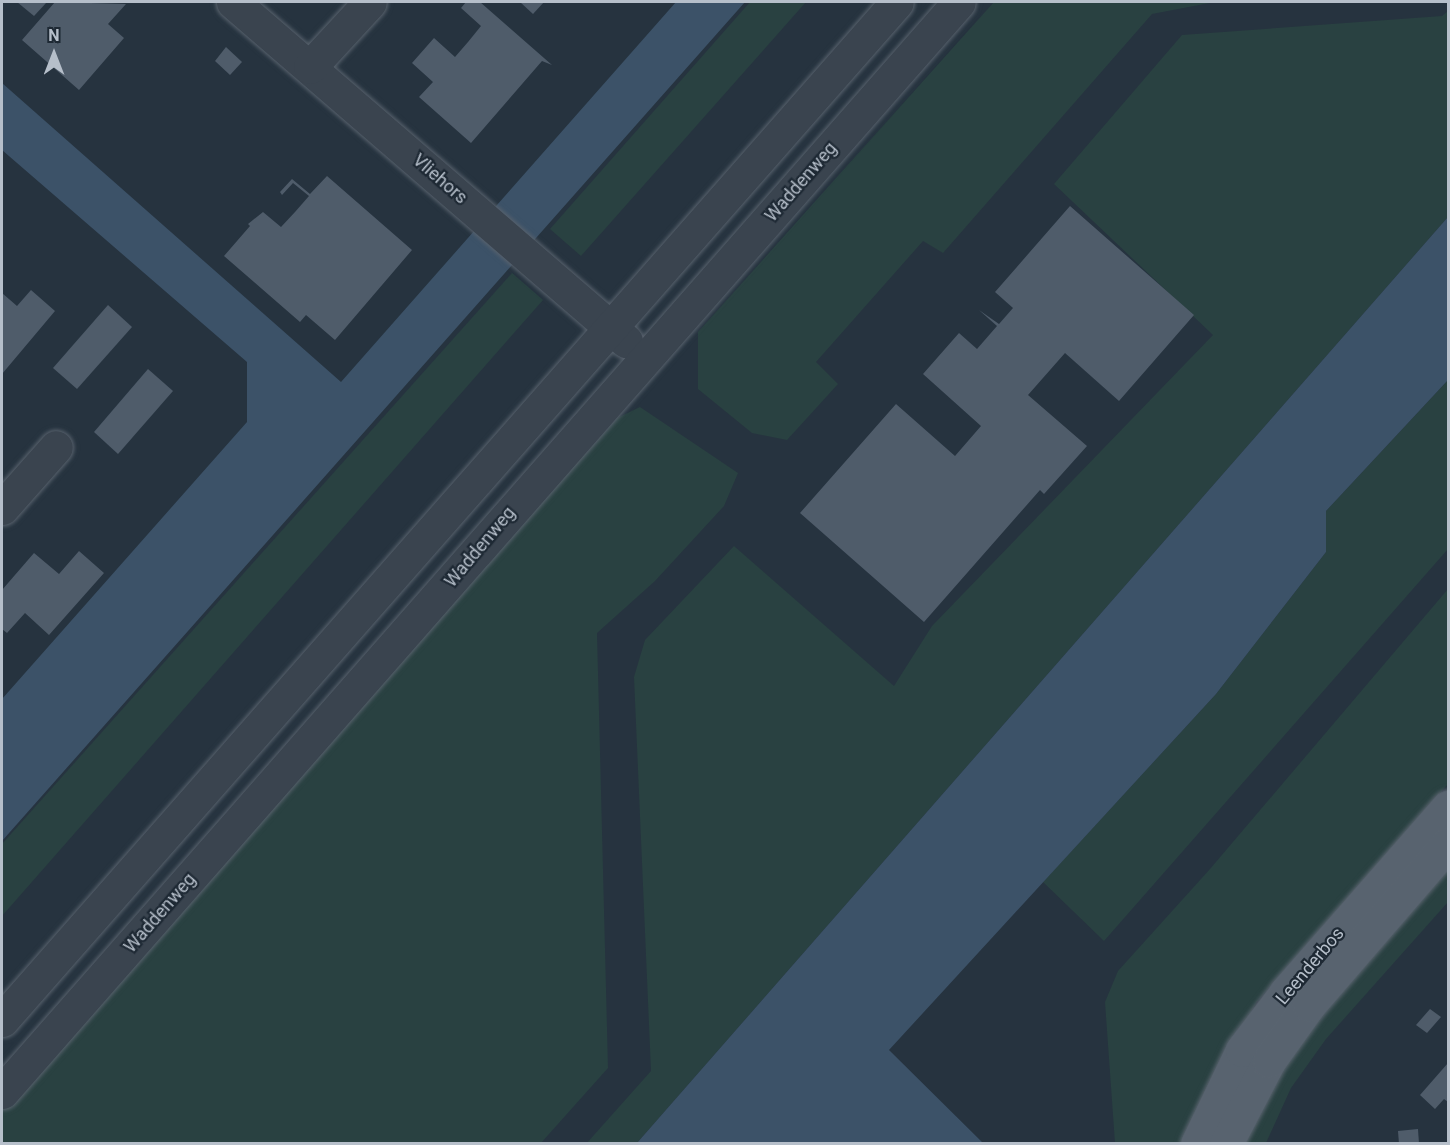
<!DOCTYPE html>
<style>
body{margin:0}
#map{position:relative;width:1450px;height:1145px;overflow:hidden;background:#26333f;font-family:Roboto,sans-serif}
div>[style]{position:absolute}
.green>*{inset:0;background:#294141}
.water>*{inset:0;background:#3c5268}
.building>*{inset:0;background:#4f5c6a}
.roads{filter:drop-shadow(0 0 2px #58626d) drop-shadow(0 0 2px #58626d)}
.minor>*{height:33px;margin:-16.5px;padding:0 16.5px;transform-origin:16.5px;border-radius:16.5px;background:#3a444f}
.major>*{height:33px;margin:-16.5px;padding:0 16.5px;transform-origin:16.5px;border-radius:16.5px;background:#58636f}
span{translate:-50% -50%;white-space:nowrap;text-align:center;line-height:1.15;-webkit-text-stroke:4.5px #1e2934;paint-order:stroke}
.street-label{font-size:18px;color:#b6bfca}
.frame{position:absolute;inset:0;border:3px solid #b6bfca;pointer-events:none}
.north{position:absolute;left:24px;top:24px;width:60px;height:60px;-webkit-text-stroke:4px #1e2934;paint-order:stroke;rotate:0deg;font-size:16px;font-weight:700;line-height:24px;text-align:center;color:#b6bfca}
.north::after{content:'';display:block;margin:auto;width:21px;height:27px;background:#b6bfca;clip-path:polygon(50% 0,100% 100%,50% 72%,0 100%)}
</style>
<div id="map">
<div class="green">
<i style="clip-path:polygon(750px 2px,806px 2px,581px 256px,550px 229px)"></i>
<i style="clip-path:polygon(994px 2px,1215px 2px,1152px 14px,943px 253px,923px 241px,816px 362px,838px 384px,787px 440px,752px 433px,698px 389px,698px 332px)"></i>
<i style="clip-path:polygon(1448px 11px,1448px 217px,637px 1143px,586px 1144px,651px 1071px,634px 677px,645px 640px,734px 546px,894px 686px,932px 626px,1213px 335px,1054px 184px,1182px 35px,1442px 16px)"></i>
<i style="clip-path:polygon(512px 273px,543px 300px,2px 916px,2px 844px)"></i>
<i style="clip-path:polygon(1448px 380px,1448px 549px,1104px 941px,1043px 882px,1216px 694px,1326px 552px,1326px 511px)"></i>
<i style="clip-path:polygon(640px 407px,738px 473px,724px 506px,655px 581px,597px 633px,608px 1068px,541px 1143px,2px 1144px,2px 1110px,617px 418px)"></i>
<i style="clip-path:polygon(1448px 589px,1448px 784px,1256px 1003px,1186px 1143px,1115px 1143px,1105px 1002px,1118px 971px,1210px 869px)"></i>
<i style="clip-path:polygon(1448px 859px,1448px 902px,1326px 1039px,1291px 1088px,1266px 1143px,1236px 1144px,1284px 1053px)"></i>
</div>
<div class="water">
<i style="clip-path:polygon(676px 2px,745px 2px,2px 841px,2px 699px,247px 422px,247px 362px,2px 150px,2px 83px,341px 382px)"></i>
<i style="clip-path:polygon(1448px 217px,1448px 380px,1326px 511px,1326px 552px,1216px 694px,889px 1050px,983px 1143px,637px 1143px)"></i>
</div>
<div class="building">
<i style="clip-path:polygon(17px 2px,47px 2px,34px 16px)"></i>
<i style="clip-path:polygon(55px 2px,126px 4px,108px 24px,124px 38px,79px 90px,22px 40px)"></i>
<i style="clip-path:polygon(466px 2px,480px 2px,552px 65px,542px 61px,471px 143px,419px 97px,433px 82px,412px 63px,434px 38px,455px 57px,468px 42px,481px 26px,461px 8px)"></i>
<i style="clip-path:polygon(520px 2px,544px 2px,533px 14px)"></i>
<i style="clip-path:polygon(226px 47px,242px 62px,230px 75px,215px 61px)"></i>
<i style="clip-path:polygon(327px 176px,412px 250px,335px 340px,306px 315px,300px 322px,224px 256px,250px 226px,248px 224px,263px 212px,281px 227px,295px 212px,309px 196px,293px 183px,282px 195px,280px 192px,292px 179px,310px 194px)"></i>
<i style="clip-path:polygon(1070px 206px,1194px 315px,1119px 401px,1065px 353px,1028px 395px,1087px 446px,1044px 494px,1040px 490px,924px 622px,800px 513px,896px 404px,955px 456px,981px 426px,923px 374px,959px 333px,977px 349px,997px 326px,979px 310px,999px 324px,1013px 308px,995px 292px)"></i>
<i style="clip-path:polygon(31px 290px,55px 311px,2px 374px,2px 293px,17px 306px)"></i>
<i style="clip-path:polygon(108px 305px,132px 327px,77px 389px,53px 368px)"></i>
<i style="clip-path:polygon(148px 369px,173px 391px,118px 454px,94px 432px)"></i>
<i style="clip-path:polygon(79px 551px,104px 573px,49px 635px,25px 613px,7px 633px,2px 629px,2px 590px,34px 553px,59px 574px)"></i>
<i style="clip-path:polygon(1430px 1009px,1441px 1017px,1427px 1033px,1416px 1025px)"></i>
<i style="clip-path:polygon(1448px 1063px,1448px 1102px,1444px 1099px,1435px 1109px,1420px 1095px)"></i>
<i style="clip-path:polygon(1418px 1129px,1419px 1144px,1399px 1144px,1398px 1131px)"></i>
</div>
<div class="roads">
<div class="minor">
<i style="left:233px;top:2px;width:519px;rotate:40.78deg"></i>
<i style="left:310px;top:67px;width:88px;rotate:-47.3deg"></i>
<i style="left:2px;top:508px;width:81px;rotate:-48.5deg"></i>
<i style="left:2px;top:1020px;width:1355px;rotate:-48.68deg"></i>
<i style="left:2px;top:1092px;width:1450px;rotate:-48.72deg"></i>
</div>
<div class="major">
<i style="left:1197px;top:1144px;width:104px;rotate:-64.4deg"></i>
<i style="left:1242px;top:1050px;width:73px;rotate:-52.8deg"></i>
<i style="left:1286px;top:992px;width:246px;rotate:-48.8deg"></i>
<i style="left:1226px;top:1144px;width:93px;rotate:-62.6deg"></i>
<i style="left:1269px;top:1061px;width:69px;rotate:-54.5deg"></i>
<i style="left:1309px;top:1005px;width:213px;rotate:-49.2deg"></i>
</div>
</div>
<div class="street-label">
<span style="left:440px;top:179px;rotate:41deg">Vliehors</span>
<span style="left:801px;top:182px;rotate:-49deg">Waddenweg</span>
<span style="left:480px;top:547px;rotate:-50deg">Waddenweg</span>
<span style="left:160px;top:913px;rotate:-49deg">Waddenweg</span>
<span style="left:1310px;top:966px;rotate:-50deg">Leenderbos</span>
</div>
<div class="frame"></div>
<div class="north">N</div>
</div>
